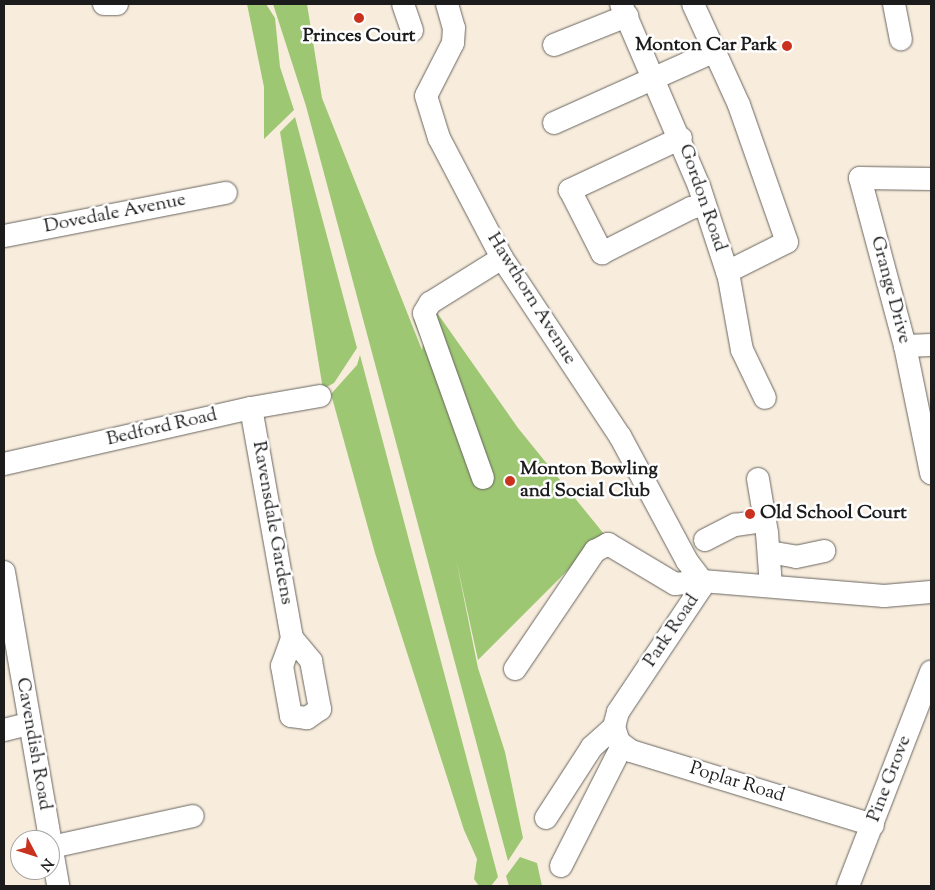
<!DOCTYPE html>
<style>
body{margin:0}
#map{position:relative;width:935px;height:890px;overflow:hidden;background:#f8eddd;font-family:"Sorts Mill Goudy",serif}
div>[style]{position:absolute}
.green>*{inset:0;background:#9dc773}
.roads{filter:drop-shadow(0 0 1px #696560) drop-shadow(0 0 1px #696560)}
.minor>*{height:22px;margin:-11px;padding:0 11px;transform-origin:11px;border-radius:11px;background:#fff}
.dots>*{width:14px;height:14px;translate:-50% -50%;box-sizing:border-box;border:2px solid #fff;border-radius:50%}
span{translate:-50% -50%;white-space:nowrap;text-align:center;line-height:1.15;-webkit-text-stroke:5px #fff;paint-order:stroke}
.poi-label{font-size:19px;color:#1c1c1c;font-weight:700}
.right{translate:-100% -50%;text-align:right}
.left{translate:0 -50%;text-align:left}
.street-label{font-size:19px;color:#1c1c1c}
.frame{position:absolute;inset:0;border:5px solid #1c1c1c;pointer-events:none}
.north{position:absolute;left:10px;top:830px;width:50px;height:50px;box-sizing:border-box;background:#fff;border:1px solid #a4a4a4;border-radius:50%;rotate:130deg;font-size:14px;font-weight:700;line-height:20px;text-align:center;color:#1c1c1c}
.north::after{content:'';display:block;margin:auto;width:18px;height:22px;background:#c8321e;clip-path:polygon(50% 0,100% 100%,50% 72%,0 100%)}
</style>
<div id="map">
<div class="green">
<i style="clip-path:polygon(247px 4px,266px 4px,275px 18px,280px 67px,294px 110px,264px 139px,264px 87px)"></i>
<i style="clip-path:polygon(273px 4px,307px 4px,322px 98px,422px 350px,423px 344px,413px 319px,433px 307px,518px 428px,604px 534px,478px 660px,456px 559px,478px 668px,505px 752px,523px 838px,508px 861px,306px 106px)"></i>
<i style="clip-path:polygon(295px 117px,357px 348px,334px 383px,323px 389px,280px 132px)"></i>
<i style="clip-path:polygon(360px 355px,498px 877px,491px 886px,479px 886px,474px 879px,477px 859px,464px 830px,375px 553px,331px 394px,357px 365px)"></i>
<i style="clip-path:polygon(520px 857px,537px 863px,542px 886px,509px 886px,506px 876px)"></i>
</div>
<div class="roads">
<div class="minor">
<i style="left:104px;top:4px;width:13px"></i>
<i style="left:403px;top:4px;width:28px;rotate:71deg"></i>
<i style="left:447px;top:4px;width:25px;rotate:74deg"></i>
<i style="left:454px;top:28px;width:15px;rotate:94deg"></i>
<i style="left:453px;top:43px;width:59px;rotate:117deg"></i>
<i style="left:426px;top:96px;width:44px;rotate:72.8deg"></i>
<i style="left:439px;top:138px;width:136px;rotate:62.3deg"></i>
<i style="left:502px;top:258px;width:214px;rotate:56.5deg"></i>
<i style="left:620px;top:436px;width:142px;rotate:61.8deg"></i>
<i style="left:687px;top:561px;width:25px;rotate:53deg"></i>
<i style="left:621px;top:4px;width:198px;rotate:66.8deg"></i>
<i style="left:699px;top:186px;width:97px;rotate:71.9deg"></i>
<i style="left:729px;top:278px;width:73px;rotate:79.8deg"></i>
<i style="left:742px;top:350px;width:53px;rotate:64.4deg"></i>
<i style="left:693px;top:4px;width:111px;rotate:65.5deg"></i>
<i style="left:739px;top:105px;width:145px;rotate:70.7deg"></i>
<i style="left:787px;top:242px;width:67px;rotate:153.4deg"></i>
<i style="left:894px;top:4px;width:36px;rotate:79deg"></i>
<i style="left:554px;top:45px;width:79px;rotate:-21.7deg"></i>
<i style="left:554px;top:123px;width:176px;rotate:-24.1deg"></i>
<i style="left:681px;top:138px;width:123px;rotate:154.9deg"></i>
<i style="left:570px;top:190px;width:71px;rotate:63.1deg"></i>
<i style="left:602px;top:253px;width:100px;rotate:-26.8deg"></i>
<i style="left:691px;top:208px;width:14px;rotate:-12deg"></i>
<i style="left:931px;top:179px;width:71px;rotate:-179.2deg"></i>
<i style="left:860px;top:178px;width:174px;rotate:75deg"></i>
<i style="left:905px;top:346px;width:130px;rotate:78.4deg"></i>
<i style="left:4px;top:236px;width:226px;rotate:-11deg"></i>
<i style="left:905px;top:346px;width:26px;rotate:-2deg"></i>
<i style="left:251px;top:408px;width:234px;rotate:79.9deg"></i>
<i style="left:292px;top:638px;width:30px;rotate:50deg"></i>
<i style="left:311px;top:661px;width:49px;rotate:79.4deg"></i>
<i style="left:320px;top:709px;width:16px;rotate:145deg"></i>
<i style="left:307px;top:718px;width:16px;rotate:-173deg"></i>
<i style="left:291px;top:716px;width:51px;rotate:-100.2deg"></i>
<i style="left:282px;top:666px;width:30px;rotate:-70deg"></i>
<i style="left:4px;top:464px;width:253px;rotate:-12.8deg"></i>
<i style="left:251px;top:408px;width:70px;rotate:-9.9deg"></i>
<i style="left:483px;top:478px;width:175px;rotate:-109.7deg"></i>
<i style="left:424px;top:313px;width:12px;rotate:-59deg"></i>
<i style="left:430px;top:303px;width:85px;rotate:-32deg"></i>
<i style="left:758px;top:479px;width:55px;rotate:80.5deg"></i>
<i style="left:767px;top:533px;width:53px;rotate:85.7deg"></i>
<i style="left:705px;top:540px;width:34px;rotate:-27deg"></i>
<i style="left:735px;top:525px;width:30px;rotate:-8deg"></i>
<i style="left:769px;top:552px;width:27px;rotate:10deg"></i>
<i style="left:796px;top:557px;width:29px;rotate:-12deg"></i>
<i style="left:4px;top:572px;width:319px;rotate:80.2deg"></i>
<i style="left:702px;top:581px;width:7px;rotate:98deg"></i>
<i style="left:701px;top:588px;width:149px;rotate:123.8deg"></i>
<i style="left:618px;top:712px;width:16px;rotate:105deg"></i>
<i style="left:614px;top:727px;width:16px;rotate:72deg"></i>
<i style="left:619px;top:742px;width:15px;rotate:37deg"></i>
<i style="left:631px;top:751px;width:253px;rotate:17deg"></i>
<i style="left:515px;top:669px;width:143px;rotate:-55.9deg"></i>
<i style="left:595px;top:551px;width:15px;rotate:-28deg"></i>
<i style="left:608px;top:544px;width:78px;rotate:30.8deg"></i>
<i style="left:675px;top:584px;width:27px;rotate:-6deg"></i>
<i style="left:702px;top:581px;width:183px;rotate:4.7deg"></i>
<i style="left:884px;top:596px;width:47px;rotate:-4.9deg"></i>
<i style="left:4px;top:730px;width:25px;rotate:-14deg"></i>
<i style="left:546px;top:818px;width:85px;rotate:-57.1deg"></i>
<i style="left:592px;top:747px;width:30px;rotate:-42deg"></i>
<i style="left:52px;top:847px;width:144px;rotate:-12.4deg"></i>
<i style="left:561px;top:866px;width:135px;rotate:-63.1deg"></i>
<i style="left:848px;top:886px;width:230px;rotate:-68.8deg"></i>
</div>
</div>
<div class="dots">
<i style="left:359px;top:18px;background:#c8321e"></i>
<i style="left:787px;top:46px;background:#c8321e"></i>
<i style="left:510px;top:481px;background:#c8321e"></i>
<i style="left:750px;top:514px;background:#c8321e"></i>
</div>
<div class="poi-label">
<span style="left:359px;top:37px">Princes Court</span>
<span class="right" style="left:777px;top:46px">Monton Car Park</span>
<span class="left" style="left:520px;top:481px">Monton Bowling<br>and Social Club</span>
<span class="left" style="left:760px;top:514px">Old School Court</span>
</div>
<div class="street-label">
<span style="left:702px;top:198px;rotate:71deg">Gordon Road</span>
<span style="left:115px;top:214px;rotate:-11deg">Dovedale Avenue</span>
<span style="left:890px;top:290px;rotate:75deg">Grange Drive</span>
<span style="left:531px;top:299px;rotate:58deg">Hawthorn Avenue</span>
<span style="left:162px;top:428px;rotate:-13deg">Bedford Road</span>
<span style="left:272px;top:523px;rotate:80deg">Ravensdale Gardens</span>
<span style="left:672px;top:631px;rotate:-56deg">Park Road</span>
<span style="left:33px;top:744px;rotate:80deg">Cavendish Road</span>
<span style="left:890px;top:779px;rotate:-69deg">Pine Grove</span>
<span style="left:737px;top:783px;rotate:17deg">Poplar Road</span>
</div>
<div class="frame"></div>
<div class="north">N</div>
</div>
